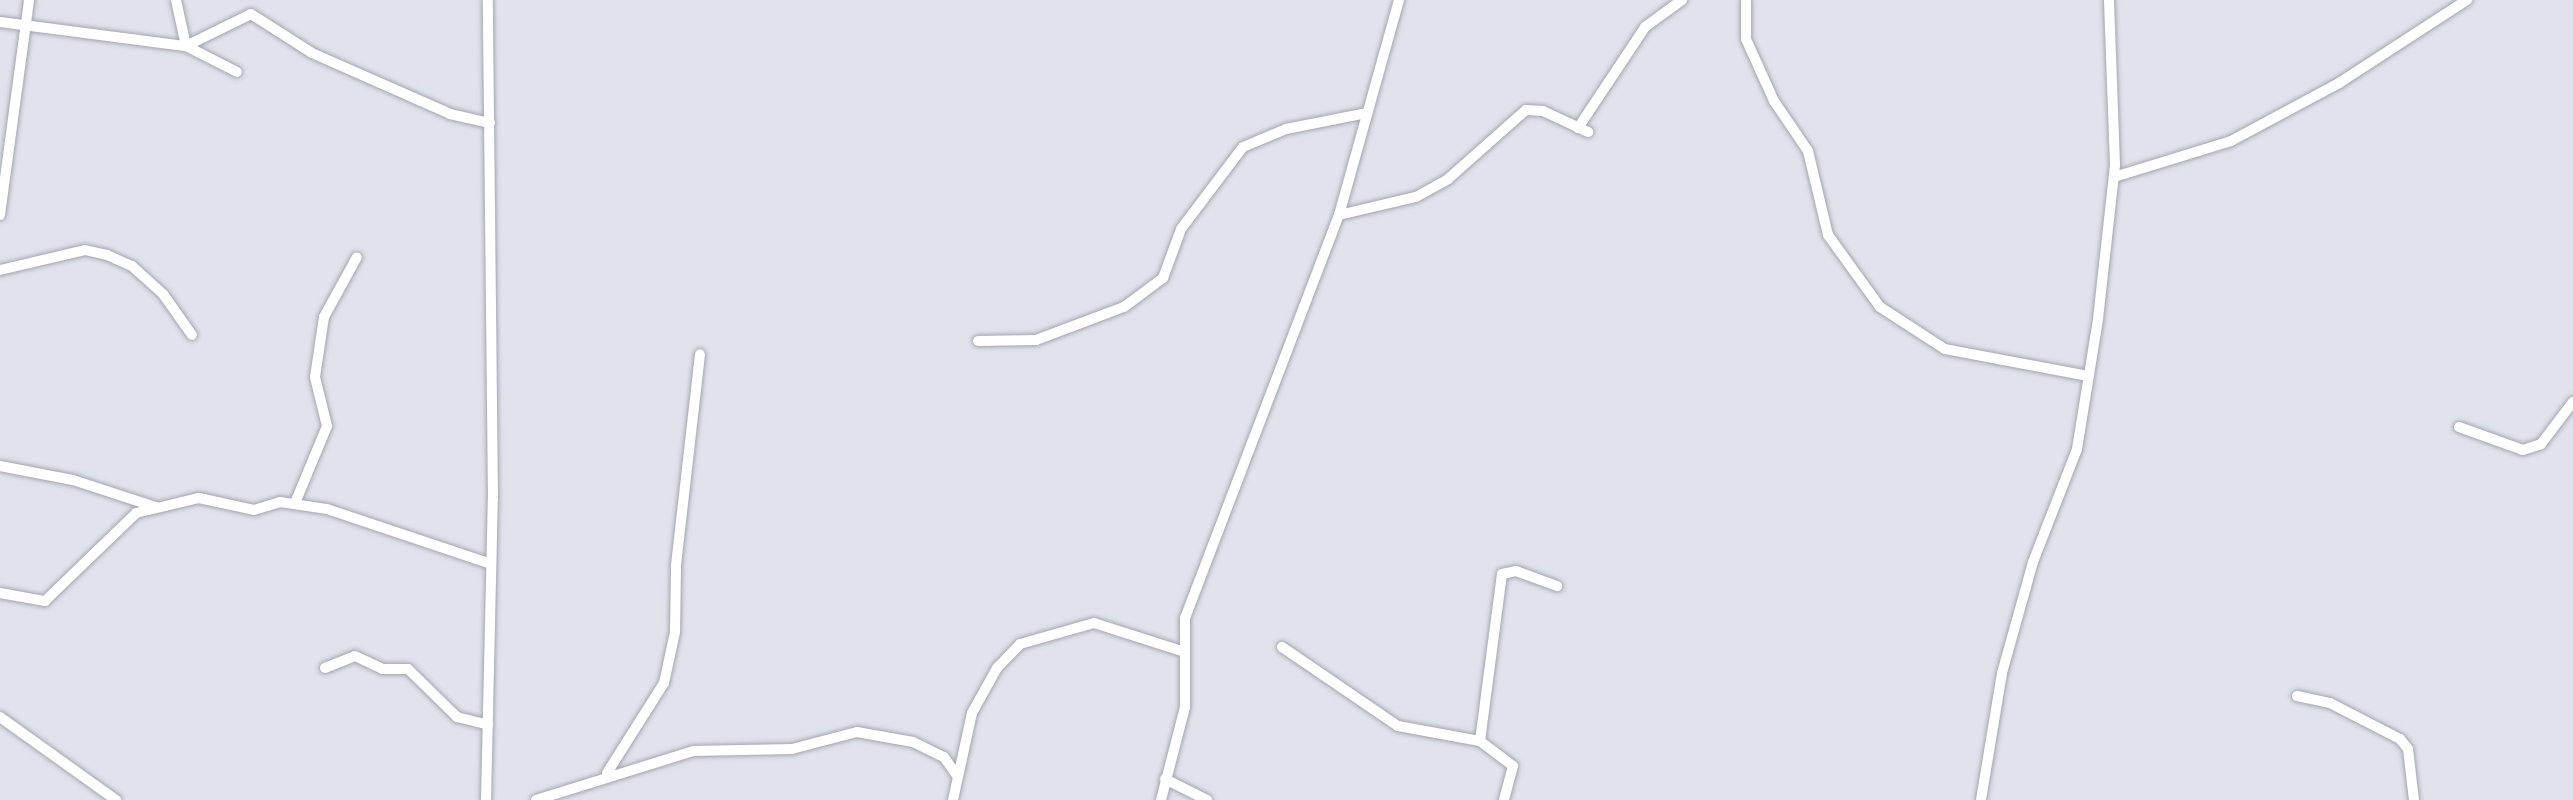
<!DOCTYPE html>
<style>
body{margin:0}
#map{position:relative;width:2573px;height:800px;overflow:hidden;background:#e0e2ec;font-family:"Work Sans",sans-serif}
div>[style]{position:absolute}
.roads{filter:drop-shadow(0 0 2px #a4a6b0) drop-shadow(0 0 2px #a4a6b0)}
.minor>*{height:10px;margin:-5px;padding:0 5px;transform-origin:5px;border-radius:5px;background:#fff}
span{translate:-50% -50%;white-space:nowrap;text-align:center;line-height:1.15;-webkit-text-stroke:7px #fff;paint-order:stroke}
</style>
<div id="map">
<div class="roads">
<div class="minor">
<i style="left:176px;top:0;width:47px;rotate:77.7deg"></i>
<i style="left:186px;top:46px;width:72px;rotate:-26.2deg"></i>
<i style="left:251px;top:14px;width:72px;rotate:32.6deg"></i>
<i style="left:312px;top:53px;width:151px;rotate:23.8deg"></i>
<i style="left:450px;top:114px;width:41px;rotate:12.7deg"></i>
<i style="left:1746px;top:0;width:39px;rotate:90deg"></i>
<i style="left:1746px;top:39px;width:68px;rotate:65.7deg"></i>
<i style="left:1774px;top:101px;width:60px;rotate:55.8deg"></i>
<i style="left:1808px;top:151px;width:86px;rotate:76.6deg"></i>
<i style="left:1828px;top:235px;width:89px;rotate:54.2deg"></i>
<i style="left:1880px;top:307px;width:77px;rotate:32.9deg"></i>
<i style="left:1945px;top:349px;width:146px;rotate:10.7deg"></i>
<i style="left:0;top:22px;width:188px;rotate:7.4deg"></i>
<i style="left:186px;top:46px;width:57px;rotate:27deg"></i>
<i style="left:1578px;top:128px;width:121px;rotate:-56.4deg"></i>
<i style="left:1645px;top:27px;width:46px;rotate:-36.1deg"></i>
<i style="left:2114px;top:177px;width:122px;rotate:-17.1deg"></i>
<i style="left:2231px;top:141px;width:123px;rotate:-28.2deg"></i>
<i style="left:2339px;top:83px;width:153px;rotate:-33deg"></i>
<i style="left:0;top:215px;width:217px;rotate:-82.3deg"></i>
<i style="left:1339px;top:215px;width:79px;rotate:-13.2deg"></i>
<i style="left:1416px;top:197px;width:37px;rotate:-29deg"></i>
<i style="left:1448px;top:179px;width:104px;rotate:-41.5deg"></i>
<i style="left:1526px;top:110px;width:17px;rotate:3deg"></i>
<i style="left:1543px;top:111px;width:50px;rotate:25deg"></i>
<i style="left:0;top:270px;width:87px;rotate:-13.2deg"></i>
<i style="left:85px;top:250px;width:23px;rotate:13deg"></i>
<i style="left:107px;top:255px;width:27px;rotate:24deg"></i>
<i style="left:132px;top:266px;width:42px;rotate:42.1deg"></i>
<i style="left:163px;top:294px;width:50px;rotate:54.7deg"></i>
<i style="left:978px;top:341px;width:58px;rotate:-1deg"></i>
<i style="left:1036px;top:340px;width:94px;rotate:-20.6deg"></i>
<i style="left:1124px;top:307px;width:49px;rotate:-36.6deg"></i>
<i style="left:1163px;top:278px;width:52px;rotate:-69.8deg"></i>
<i style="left:1181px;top:229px;width:103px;rotate:-52.9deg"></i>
<i style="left:1243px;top:147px;width:47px;rotate:-22.7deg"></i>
<i style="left:1286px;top:129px;width:83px;rotate:-11.2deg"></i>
<i style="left:2459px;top:427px;width:68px;rotate:19.8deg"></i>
<i style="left:2523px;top:450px;width:19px;rotate:-18deg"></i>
<i style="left:2541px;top:444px;width:53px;rotate:-52.7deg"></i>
<i style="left:0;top:466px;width:74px;rotate:10.9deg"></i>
<i style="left:73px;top:480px;width:87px;rotate:18deg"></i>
<i style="left:295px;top:503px;width:83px;rotate:-67.4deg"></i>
<i style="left:327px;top:426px;width:50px;rotate:-103.8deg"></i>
<i style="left:315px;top:377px;width:61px;rotate:-81.5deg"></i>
<i style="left:324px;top:317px;width:68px;rotate:-61.2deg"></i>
<i style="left:0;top:593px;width:46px;rotate:10.1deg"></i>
<i style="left:45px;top:601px;width:127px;rotate:-44deg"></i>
<i style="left:136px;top:513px;width:65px;rotate:-13.4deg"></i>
<i style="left:199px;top:498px;width:56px;rotate:12.3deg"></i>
<i style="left:254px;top:510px;width:27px;rotate:-17deg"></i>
<i style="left:280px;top:502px;width:48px;rotate:8.5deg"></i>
<i style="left:327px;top:509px;width:170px;rotate:18.5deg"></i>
<i style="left:1282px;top:647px;width:140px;rotate:34.3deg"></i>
<i style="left:1398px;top:726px;width:83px;rotate:10.4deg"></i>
<i style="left:1480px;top:741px;width:41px;rotate:37.1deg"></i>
<i style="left:1513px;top:766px;width:35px;rotate:105deg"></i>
<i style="left:325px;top:668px;width:32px;rotate:-22deg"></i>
<i style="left:355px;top:656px;width:31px;rotate:25deg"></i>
<i style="left:383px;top:669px;width:25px"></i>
<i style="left:408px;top:669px;width:69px;rotate:44.4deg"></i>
<i style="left:457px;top:717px;width:32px;rotate:14deg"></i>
<i style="left:2297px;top:696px;width:34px;rotate:12deg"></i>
<i style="left:2330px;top:703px;width:79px;rotate:27.2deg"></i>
<i style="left:2400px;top:739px;width:13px;rotate:51deg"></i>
<i style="left:2408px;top:749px;width:51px;rotate:83.3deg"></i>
<i style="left:0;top:717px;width:143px;rotate:35.6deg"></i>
<i style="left:1480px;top:741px;width:168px;rotate:-82.5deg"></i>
<i style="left:1502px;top:574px;width:14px;rotate:-12deg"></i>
<i style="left:1516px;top:571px;width:44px;rotate:20.1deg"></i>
<i style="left:607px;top:773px;width:107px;rotate:-57.7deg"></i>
<i style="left:664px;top:683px;width:52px;rotate:-77.8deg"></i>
<i style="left:675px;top:632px;width:67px;rotate:-89.1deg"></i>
<i style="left:676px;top:565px;width:212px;rotate:-83.5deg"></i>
<i style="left:1165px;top:779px;width:47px;rotate:26.6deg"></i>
<i style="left:486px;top:800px;width:301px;rotate:-88.7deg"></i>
<i style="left:493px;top:499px;width:499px;rotate:-90.6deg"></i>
<i style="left:536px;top:800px;width:164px;rotate:-17.3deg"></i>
<i style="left:693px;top:751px;width:99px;rotate:-1.2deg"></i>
<i style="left:792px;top:749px;width:67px;rotate:-14.7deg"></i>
<i style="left:857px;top:732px;width:57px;rotate:10.1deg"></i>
<i style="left:913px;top:742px;width:34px;rotate:26deg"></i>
<i style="left:944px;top:757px;width:24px;rotate:55deg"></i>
<i style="left:953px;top:800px;width:89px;rotate:-77.7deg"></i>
<i style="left:972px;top:713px;width:51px;rotate:-60.9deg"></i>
<i style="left:997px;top:668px;width:33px;rotate:-46deg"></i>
<i style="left:1020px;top:644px;width:77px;rotate:-15.8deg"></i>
<i style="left:1094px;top:623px;width:92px;rotate:17.7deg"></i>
<i style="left:1161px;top:800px;width:96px;rotate:-75.5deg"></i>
<i style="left:1185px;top:707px;width:89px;rotate:-90deg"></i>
<i style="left:1185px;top:618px;width:431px;rotate:-69.1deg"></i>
<i style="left:1339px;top:215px;width:223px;rotate:-74.4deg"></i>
<i style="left:1981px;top:800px;width:129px;rotate:-80.6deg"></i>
<i style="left:2002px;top:673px;width:115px;rotate:-74.4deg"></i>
<i style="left:2033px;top:562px;width:121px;rotate:-68.7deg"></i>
<i style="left:2077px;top:449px;width:132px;rotate:-80.8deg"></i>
<i style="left:2098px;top:319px;width:155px;rotate:-83.7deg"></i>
<i style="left:2115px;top:165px;width:165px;rotate:-92.1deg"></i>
</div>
</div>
</div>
